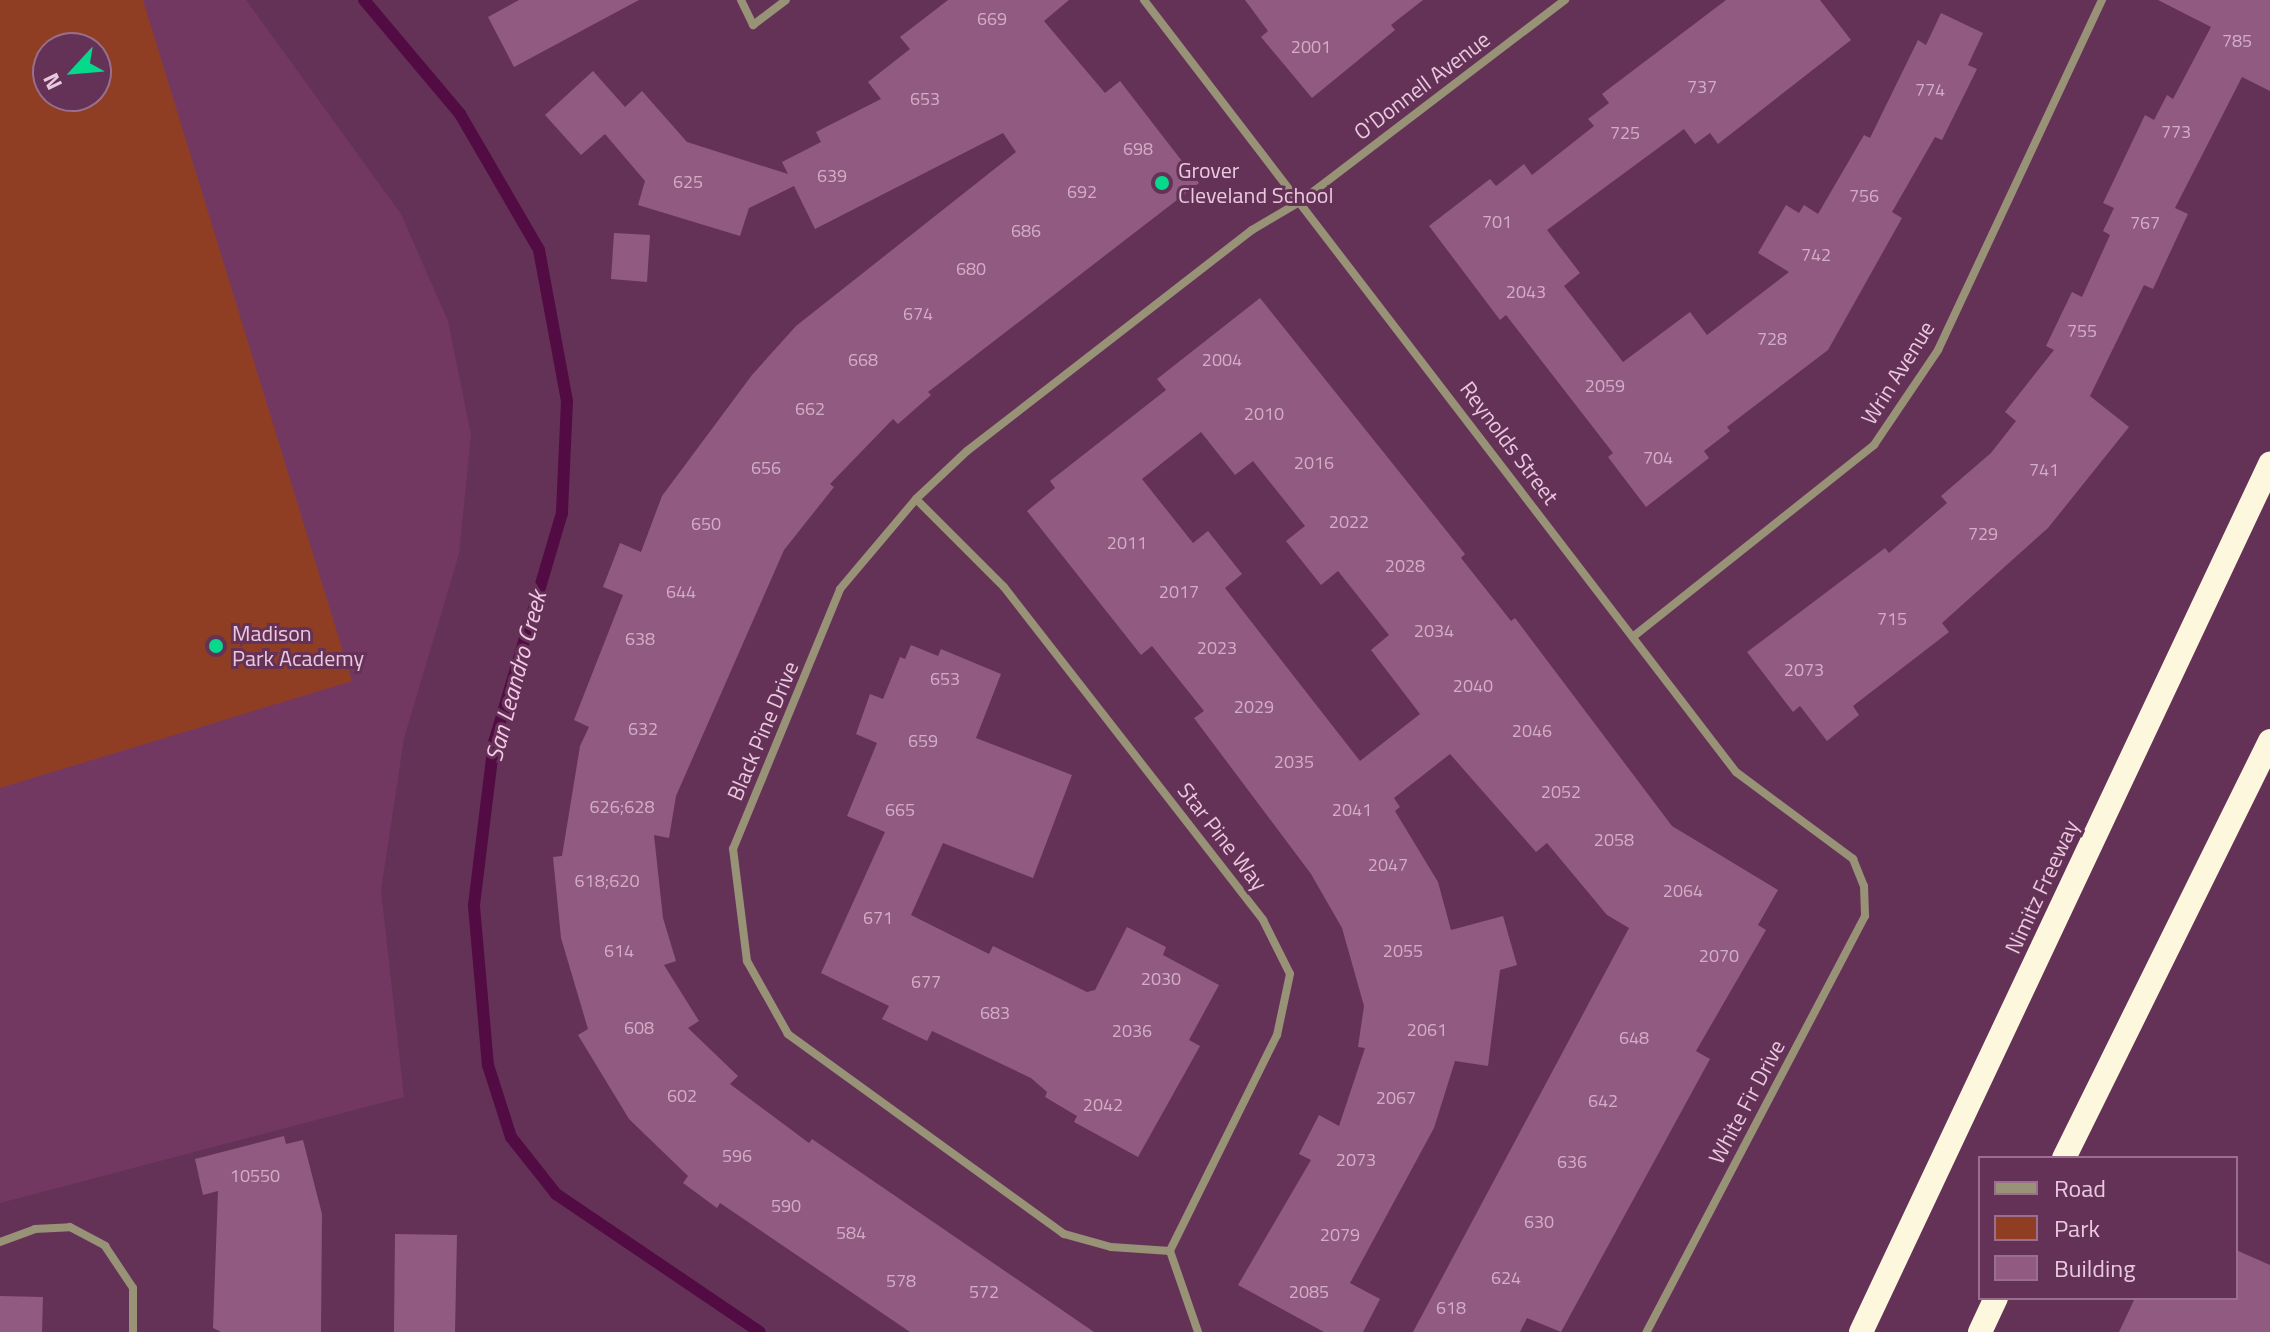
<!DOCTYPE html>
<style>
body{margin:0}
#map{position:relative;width:2270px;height:1332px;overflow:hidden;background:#653257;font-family:"Titillium Web",sans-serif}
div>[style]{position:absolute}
.built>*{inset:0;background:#723862}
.green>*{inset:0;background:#903e23}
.stream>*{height:12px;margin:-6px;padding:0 6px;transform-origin:6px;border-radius:6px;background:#520c43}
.building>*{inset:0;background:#915a80}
.street>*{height:8px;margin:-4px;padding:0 4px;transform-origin:4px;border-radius:4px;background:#989276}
.highway>*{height:24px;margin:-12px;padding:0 12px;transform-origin:12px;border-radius:12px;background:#fdf8dd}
.dots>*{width:22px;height:22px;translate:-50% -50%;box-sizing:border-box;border:4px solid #653257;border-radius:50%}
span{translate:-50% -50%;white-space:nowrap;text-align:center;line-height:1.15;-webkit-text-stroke:6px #653257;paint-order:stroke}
.number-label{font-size:18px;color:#d3adc6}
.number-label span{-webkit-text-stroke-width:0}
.street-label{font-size:22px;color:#e9c9de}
.poi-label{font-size:22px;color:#e9c9de}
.left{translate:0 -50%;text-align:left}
.water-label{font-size:24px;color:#f4cae6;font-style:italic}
.legend{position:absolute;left:1978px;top:1156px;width:260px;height:144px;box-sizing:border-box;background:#653257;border:2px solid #9a6e8d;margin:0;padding:10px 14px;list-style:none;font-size:24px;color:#e9c9de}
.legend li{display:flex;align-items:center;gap:16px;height:40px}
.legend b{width:40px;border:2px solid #9a6e8d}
.north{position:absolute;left:32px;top:32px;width:80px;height:80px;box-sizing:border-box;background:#653257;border:2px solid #9a6e8d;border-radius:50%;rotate:244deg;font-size:22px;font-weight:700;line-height:32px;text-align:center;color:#e9c9de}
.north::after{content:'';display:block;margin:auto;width:28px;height:36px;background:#06d98b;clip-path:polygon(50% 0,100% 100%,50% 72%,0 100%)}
</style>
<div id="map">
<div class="built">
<i style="clip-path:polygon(evenodd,0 0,246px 0,401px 214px,448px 321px,471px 435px,459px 554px,404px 738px,381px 890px,404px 1097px,0 1203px,0 0,48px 48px,96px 48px,96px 96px,48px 96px,48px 48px)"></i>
</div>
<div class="green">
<i style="clip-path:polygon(evenodd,0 0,143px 0,352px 681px,0 788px,0 0,48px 48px,96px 48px,96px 96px,48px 96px,48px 48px)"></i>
</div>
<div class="stream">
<i style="left:364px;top:0;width:149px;rotate:49.9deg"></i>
<i style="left:460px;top:114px;width:157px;rotate:59.8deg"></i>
<i style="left:539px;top:250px;width:154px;rotate:79.5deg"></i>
<i style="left:567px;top:401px;width:112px;rotate:92.6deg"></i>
<i style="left:562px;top:513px;width:239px;rotate:106.5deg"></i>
<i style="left:494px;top:742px;width:165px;rotate:97deg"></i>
<i style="left:474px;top:906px;width:160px;rotate:85deg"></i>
<i style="left:488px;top:1065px;width:76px;rotate:72.3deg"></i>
<i style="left:511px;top:1137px;width:73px;rotate:51.7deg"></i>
<i style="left:556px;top:1194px;width:246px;rotate:34.1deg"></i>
</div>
<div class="building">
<i style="clip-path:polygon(519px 0,639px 0,514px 67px,488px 17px)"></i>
<i style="clip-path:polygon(948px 0,1069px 0,1044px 21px,1105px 93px,1120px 81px,1199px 183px,928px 392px,931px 395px,898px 424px,893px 419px,830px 484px,834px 487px,784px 550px,676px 796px,669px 838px,654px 835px,663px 918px,676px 961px,664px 965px,699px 1021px,688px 1028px,738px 1076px,730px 1084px,809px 1143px,812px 1139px,1094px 1332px,910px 1332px,720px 1203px,717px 1208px,683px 1183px,688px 1176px,629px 1119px,578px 1035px,588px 1029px,561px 938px,553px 857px,562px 856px,580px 746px,589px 727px,574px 720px,623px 595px,603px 587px,620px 543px,641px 552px,662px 496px,752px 375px,796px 326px,1016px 152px,1003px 133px,815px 229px,794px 186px,749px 208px,740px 236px,638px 205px,645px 181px,605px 134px,581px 155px,545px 115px,593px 71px,625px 107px,642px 91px,687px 142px,788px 174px,782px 162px,821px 142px,816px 132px,881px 99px,868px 82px,910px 49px,900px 37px)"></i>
<i style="clip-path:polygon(1245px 0,1423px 0,1391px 25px,1395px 30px,1312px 98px,1261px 37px,1268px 31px)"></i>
<i style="clip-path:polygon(1726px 0,1820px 0,1851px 40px,1718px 144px,1710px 133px,1695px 144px,1684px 129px,1547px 230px,1580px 273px,1564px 286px,1623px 362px,1690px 312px,1707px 335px,1789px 272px,1758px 253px,1786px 205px,1799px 213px,1804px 205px,1818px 214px,1864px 135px,1870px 138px,1918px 40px,1926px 45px,1941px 13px,1983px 33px,1968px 65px,1977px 69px,1942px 140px,1935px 137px,1892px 212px,1902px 218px,1828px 350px,1727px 427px,1730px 431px,1704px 451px,1709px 458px,1646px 507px,1608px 457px,1613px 453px,1506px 315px,1500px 320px,1429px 226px,1490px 179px,1496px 186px,1524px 164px,1532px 175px,1594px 126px,1588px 119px,1609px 103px,1602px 94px)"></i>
<i style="clip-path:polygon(2158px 0,2270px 0,2270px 91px,2242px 77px,2175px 208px,2188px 214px,2153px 289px,2144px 285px,2090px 396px,2129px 427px,2048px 528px,1942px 623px,1949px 632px,1853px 706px,1859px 715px,1827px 741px,1800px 706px,1793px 712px,1747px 652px,1885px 548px,1889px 553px,1947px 503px,1941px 496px,1991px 453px,2016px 421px,2005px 412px,2054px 350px,2046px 346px,2072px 292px,2082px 297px,2110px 235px,2103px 231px,2114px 208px,2103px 203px,2145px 115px,2154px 120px,2167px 95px,2173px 99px,2211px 27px)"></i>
<i style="clip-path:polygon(614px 233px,650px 235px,647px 282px,611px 279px)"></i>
<i style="clip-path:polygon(evenodd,1260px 298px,1465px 554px,1461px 558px,1511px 621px,1515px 618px,1672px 826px,1778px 890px,1758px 925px,1766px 930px,1696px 1051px,1710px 1059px,1561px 1332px,1527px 1318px,1520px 1332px,1413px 1332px,1629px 928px,1607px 915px,1547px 843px,1536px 852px,1450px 754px,1394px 798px,1400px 807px,1395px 811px,1438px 882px,1451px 930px,1503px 916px,1517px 965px,1500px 970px,1488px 1066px,1455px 1061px,1434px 1128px,1350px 1283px,1380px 1299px,1363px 1332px,1324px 1332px,1238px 1285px,1311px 1160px,1299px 1154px,1319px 1115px,1339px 1126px,1365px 1048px,1358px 1047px,1364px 1006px,1342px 928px,1311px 874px,1194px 718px,1204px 711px,1152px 646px,1141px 655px,1027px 511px,1055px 488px,1050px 481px,1166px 390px,1157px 379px,1260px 298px,1201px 432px,1235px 475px,1253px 461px,1305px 526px,1286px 541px,1321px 585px,1338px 571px,1389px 635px,1371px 650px,1420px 714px,1360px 761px,1225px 588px,1242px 574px,1208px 531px,1193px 543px,1142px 479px,1201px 432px)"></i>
<i style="clip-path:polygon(911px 645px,938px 656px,941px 649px,1001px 674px,976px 738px,1072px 775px,1033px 878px,943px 843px,911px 915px,989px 954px,993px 946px,1087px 992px,1095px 990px,1127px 927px,1166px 947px,1163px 955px,1219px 985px,1189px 1040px,1200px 1046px,1138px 1157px,1074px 1122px,1077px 1116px,1045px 1097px,1047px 1092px,1031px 1078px,932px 1031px,927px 1041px,882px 1019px,889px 1006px,821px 973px,885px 832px,847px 816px,877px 743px,856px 734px,870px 694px,883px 699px,900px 657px,905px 659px)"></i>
<i style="clip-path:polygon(284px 1136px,286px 1144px,303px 1140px,322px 1214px,321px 1332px,221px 1332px,213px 1328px,218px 1191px,203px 1195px,195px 1159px)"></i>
<i style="clip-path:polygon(395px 1234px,457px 1235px,455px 1332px,394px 1332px)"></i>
<i style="clip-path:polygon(2236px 1250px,2270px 1265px,2270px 1332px,2119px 1332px,2135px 1298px,2236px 1298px)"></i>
<i style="clip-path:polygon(0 1296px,43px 1297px,42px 1332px,0 1332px)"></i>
</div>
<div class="street">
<i style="left:741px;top:0;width:28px;rotate:64deg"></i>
<i style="left:753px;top:25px;width:41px;rotate:-37.1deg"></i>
<i style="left:1144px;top:0;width:973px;rotate:52.52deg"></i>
<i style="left:1736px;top:772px;width:146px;rotate:36.6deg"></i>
<i style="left:1853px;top:859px;width:29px;rotate:68deg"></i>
<i style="left:1864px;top:886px;width:30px;rotate:88deg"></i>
<i style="left:1865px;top:916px;width:470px;rotate:117.7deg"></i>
<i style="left:916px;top:499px;width:124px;rotate:45deg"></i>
<i style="left:1004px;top:587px;width:422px;rotate:52.1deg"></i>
<i style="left:1263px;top:920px;width:60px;rotate:63.4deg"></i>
<i style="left:1290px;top:974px;width:62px;rotate:102deg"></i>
<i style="left:1277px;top:1035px;width:241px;rotate:116.4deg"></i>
<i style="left:1634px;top:636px;width:307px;rotate:-38.5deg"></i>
<i style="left:1874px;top:445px;width:115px;rotate:-56deg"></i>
<i style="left:1938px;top:350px;width:387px;rotate:-64.9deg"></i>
<i style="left:0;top:1242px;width:37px;rotate:-20deg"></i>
<i style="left:35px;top:1229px;width:35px;rotate:-3deg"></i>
<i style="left:70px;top:1227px;width:40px;rotate:28deg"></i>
<i style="left:105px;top:1246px;width:50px;rotate:56.3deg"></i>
<i style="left:133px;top:1288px;width:44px;rotate:90deg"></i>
<i style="left:1170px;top:1251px;width:59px;rotate:-176.1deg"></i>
<i style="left:1111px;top:1247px;width:49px;rotate:-164.5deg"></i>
<i style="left:1064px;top:1234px;width:341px;rotate:-144.1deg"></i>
<i style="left:788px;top:1034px;width:84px;rotate:-119.3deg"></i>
<i style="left:747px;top:961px;width:113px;rotate:-97.1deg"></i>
<i style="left:733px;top:849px;width:281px;rotate:-67.6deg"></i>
<i style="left:840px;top:589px;width:118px;rotate:-49.8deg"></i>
<i style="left:916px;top:499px;width:70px;rotate:-43.3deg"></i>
<i style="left:967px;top:451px;width:361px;rotate:-37.8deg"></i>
<i style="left:1252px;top:230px;width:57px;rotate:-30.6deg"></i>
<i style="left:1301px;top:201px;width:332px;rotate:-37.3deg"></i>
<i style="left:1170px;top:1251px;width:86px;rotate:70.9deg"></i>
</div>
<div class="highway">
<i style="left:2064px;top:1158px;width:465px;rotate:-63.7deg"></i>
<i style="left:1861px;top:1332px;width:960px;rotate:-64.77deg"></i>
<i style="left:1980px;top:1332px;width:38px;rotate:-65deg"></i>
</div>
<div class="dots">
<i style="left:1162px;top:183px;background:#06d98b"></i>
<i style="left:216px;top:646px;background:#06d98b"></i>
</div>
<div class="number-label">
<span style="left:992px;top:19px">669</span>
<span style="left:2237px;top:41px">785</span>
<span style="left:1311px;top:47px">2001</span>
<span style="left:1702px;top:87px">737</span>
<span style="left:1930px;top:90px">774</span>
<span style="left:925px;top:99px">653</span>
<span style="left:2176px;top:132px">773</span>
<span style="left:1625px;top:133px">725</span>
<span style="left:1138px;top:149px">698</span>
<span style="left:832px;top:176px">639</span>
<span style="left:688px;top:182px">625</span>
<span style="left:1082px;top:192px">692</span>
<span style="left:1864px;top:196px">756</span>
<span style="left:1497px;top:222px">701</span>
<span style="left:2145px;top:223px">767</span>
<span style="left:1026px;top:231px">686</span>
<span style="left:1816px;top:255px">742</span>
<span style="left:971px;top:269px">680</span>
<span style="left:1526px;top:292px">2043</span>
<span style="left:918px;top:314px">674</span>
<span style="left:2082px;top:331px">755</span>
<span style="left:1772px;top:339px">728</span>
<span style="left:863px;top:360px">668</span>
<span style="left:1222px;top:360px">2004</span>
<span style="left:1605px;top:386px">2059</span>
<span style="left:810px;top:409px">662</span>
<span style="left:1264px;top:414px">2010</span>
<span style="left:1658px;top:458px">704</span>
<span style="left:1314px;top:463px">2016</span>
<span style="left:766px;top:468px">656</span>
<span style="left:2044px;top:470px">741</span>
<span style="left:1349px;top:522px">2022</span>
<span style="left:706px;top:524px">650</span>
<span style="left:1983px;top:534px">729</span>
<span style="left:1127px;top:543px">2011</span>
<span style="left:1405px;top:566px">2028</span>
<span style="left:681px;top:592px">644</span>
<span style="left:1179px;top:592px">2017</span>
<span style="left:1892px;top:619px">715</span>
<span style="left:1434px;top:631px">2034</span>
<span style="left:640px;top:639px">638</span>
<span style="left:1217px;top:648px">2023</span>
<span style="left:1804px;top:670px">2073</span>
<span style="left:945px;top:679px">653</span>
<span style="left:1473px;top:686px">2040</span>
<span style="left:1254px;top:707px">2029</span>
<span style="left:643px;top:729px">632</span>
<span style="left:1532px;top:731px">2046</span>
<span style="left:923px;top:741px">659</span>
<span style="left:1294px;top:762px">2035</span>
<span style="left:1561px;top:792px">2052</span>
<span style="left:622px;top:807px">626;628</span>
<span style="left:900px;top:810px">665</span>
<span style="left:1352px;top:810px">2041</span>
<span style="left:1614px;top:840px">2058</span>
<span style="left:1388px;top:865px">2047</span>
<span style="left:607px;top:881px">618;620</span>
<span style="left:1683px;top:891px">2064</span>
<span style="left:878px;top:918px">671</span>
<span style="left:619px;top:951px">614</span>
<span style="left:1403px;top:951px">2055</span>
<span style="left:1719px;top:956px">2070</span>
<span style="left:1161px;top:979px">2030</span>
<span style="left:926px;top:982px">677</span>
<span style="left:995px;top:1013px">683</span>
<span style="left:639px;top:1028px">608</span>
<span style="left:1427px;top:1030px">2061</span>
<span style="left:1132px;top:1031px">2036</span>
<span style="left:1634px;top:1038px">648</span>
<span style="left:682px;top:1096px">602</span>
<span style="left:1396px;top:1098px">2067</span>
<span style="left:1603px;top:1101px">642</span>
<span style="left:1103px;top:1105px">2042</span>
<span style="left:737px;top:1156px">596</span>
<span style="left:1356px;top:1160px">2073</span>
<span style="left:1572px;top:1162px">636</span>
<span style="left:255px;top:1176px">10550</span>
<span style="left:786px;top:1206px">590</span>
<span style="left:1539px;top:1222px">630</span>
<span style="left:851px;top:1233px">584</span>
<span style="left:1340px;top:1235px">2079</span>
<span style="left:1506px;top:1278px">624</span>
<span style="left:901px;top:1281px">578</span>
<span style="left:984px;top:1292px">572</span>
<span style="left:1309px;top:1292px">2085</span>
<span style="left:1451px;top:1308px">618</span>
</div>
<div class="street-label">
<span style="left:1422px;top:86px;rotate:-37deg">O'Donnell Avenue</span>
<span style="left:1898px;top:373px;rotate:-58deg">Wrin Avenue</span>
<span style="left:1509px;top:443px;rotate:53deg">Reynolds Street</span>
<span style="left:763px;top:731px;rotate:-67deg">Black Pine Drive</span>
<span style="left:1222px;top:837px;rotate:52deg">Star Pine Way</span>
<span style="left:2042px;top:887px;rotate:-65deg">Nimitz Freeway</span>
<span style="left:1747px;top:1102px;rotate:-62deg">White Fir Drive</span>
</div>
<div class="poi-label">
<span class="left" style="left:1178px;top:183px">Grover<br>Cleveland School</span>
<span class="left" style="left:232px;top:646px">Madison<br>Park Academy</span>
</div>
<div class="water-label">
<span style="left:516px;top:676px;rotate:-75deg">San Leandro Creek</span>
</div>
<ul class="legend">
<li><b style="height:10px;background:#989276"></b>Road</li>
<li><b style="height:22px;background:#903e23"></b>Park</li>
<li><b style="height:22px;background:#915a80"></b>Building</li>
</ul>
<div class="north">N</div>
</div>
